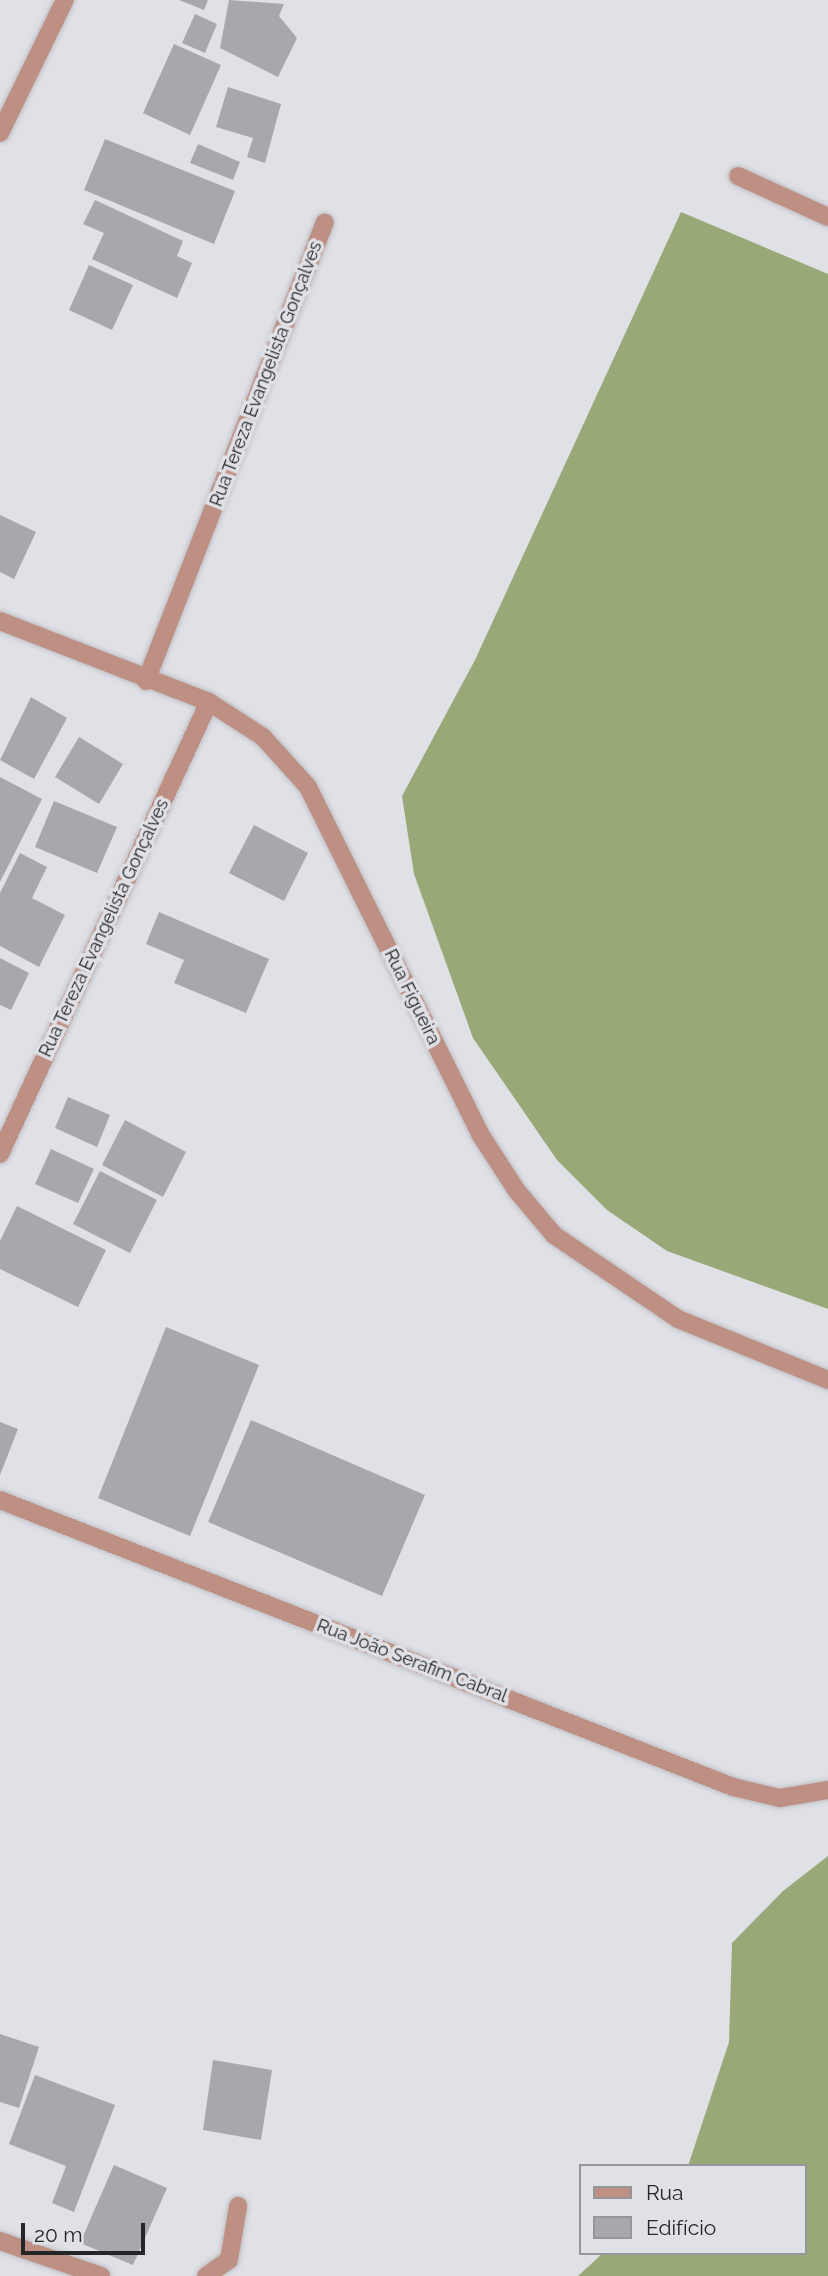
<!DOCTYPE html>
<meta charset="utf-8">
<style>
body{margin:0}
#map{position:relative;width:828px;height:2276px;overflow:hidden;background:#dfe1e6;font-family:Raleway,sans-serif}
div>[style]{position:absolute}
.forest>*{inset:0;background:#98a876}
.building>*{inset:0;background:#a6a8ac}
.roads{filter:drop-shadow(0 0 2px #bebfc4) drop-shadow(0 0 2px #bebfc4)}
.service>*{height:18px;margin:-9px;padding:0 9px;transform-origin:9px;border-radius:9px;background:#be8f83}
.minor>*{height:18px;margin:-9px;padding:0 9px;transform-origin:9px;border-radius:9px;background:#be8f83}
span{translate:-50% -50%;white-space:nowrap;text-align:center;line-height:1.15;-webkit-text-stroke:7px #dfe1e6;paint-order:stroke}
.street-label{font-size:18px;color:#252627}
.legend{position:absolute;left:579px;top:2164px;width:228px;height:91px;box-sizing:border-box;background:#dfe1e6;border:2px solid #95969a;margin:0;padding:9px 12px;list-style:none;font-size:21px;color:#252627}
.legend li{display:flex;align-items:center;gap:14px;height:35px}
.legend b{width:35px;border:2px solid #95969a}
.scale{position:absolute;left:21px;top:2223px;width:124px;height:32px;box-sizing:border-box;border:4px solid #252627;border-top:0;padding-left:9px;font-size:21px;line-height:24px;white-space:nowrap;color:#252627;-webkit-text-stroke:5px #dfe1e6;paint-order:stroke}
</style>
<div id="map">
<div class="forest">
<i style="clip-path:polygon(681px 212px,828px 274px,828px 1309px,667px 1251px,607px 1210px,557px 1160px,473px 1038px,414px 874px,402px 796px,475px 660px)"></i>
<i style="clip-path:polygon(828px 1856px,828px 2276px,578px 2276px,603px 2253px,805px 2253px,805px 2166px,688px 2166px,729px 2042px,732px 1943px,783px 1891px)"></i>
</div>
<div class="building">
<i style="clip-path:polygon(179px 0,208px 0,204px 10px)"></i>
<i style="clip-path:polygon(229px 0,284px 4px,279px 16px,297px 38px,278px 77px,220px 48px)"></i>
<i style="clip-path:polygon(195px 14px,217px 24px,205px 53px,182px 43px)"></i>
<i style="clip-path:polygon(174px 44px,221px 65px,190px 135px,143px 113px)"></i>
<i style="clip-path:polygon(228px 87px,281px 104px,265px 163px,247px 157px,253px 138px,216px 127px)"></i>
<i style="clip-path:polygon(105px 139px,235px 191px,214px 244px,84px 190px)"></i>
<i style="clip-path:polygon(198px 144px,240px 162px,233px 180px,190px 163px)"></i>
<i style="clip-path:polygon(95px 200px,183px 241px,177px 256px,192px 263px,177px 298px,92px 259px,104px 233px,83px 224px)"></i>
<i style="clip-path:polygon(89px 265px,133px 285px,112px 330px,69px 310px)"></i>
<i style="clip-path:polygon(0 515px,36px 532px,14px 579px,0 572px)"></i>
<i style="clip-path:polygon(31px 697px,67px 718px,34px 779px,0 760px)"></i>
<i style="clip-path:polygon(79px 737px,123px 764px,99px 804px,55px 777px)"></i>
<i style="clip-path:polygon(0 777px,42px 799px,0 882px)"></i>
<i style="clip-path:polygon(54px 801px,117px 827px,97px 873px,35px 847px)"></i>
<i style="clip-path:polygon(254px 825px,308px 853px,284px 901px,229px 873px)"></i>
<i style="clip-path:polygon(20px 853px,47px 867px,32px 898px,65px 915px,39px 967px,0 946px,0 893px)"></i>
<i style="clip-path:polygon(159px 912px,269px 959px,246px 1013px,174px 983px,184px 960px,146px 944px)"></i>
<i style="clip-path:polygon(0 958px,29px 973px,11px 1010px,0 1005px)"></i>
<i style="clip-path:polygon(68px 1097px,110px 1115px,97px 1147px,55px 1128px)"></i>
<i style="clip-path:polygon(125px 1120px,186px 1152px,163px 1197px,102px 1165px)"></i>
<i style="clip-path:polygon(51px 1149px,94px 1169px,78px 1203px,35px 1184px)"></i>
<i style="clip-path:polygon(100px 1171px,157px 1200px,130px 1253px,73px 1224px)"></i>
<i style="clip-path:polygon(17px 1206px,106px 1250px,78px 1307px,0 1269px,0 1241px)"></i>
<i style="clip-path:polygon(166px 1327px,259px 1365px,190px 1536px,98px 1498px)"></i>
<i style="clip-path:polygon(251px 1420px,425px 1495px,382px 1596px,208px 1522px)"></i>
<i style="clip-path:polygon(0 1422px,18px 1429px,0 1475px)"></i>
<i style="clip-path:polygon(0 2034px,39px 2047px,19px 2108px,0 2102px)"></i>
<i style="clip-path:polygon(213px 2060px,272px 2070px,261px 2140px,203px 2130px)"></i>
<i style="clip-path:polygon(35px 2075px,115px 2105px,74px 2212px,52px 2203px,66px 2166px,9px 2144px)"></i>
<i style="clip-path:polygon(114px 2165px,167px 2188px,133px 2265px,80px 2243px)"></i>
</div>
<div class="roads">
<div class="service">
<i style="left:0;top:2241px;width:107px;rotate:19.1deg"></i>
<i style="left:206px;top:2276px;width:28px;rotate:-35deg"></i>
<i style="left:229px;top:2260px;width:55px;rotate:-80.5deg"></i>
</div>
<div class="minor">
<i style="left:0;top:133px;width:148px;rotate:-64deg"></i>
<i style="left:738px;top:176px;width:99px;rotate:24.5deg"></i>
<i style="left:0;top:621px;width:224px;rotate:21.2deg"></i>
<i style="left:209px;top:702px;width:64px;rotate:32.9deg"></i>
<i style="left:263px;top:737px;width:67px;rotate:48deg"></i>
<i style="left:308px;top:787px;width:387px;rotate:63.6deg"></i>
<i style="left:480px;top:1134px;width:68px;rotate:57deg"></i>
<i style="left:517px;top:1191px;width:57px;rotate:49.9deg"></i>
<i style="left:554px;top:1235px;width:150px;rotate:34.1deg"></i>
<i style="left:678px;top:1319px;width:162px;rotate:22.1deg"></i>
<i style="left:146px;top:681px;width:492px;rotate:-68.7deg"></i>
<i style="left:0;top:1154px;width:498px;rotate:-65.2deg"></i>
<i style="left:0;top:1500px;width:787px;rotate:21.38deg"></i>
<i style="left:733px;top:1787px;width:48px;rotate:13.2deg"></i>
<i style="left:780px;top:1798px;width:49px;rotate:-9.5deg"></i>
</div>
</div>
<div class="street-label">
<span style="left:266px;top:374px;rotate:-69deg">Rua Tereza Evangelista Gonçalves</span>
<span style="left:104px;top:928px;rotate:-65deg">Rua Tereza Evangelista Gonçalves</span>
<span style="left:412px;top:997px;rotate:64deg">Rua Figueira</span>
<span style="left:412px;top:1661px;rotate:21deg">Rua João Serafim Cabral</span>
</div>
<ul class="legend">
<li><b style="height:9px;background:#be8f83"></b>Rua</li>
<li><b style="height:19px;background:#a6a8ac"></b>Edifício</li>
</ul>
<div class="scale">20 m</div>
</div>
